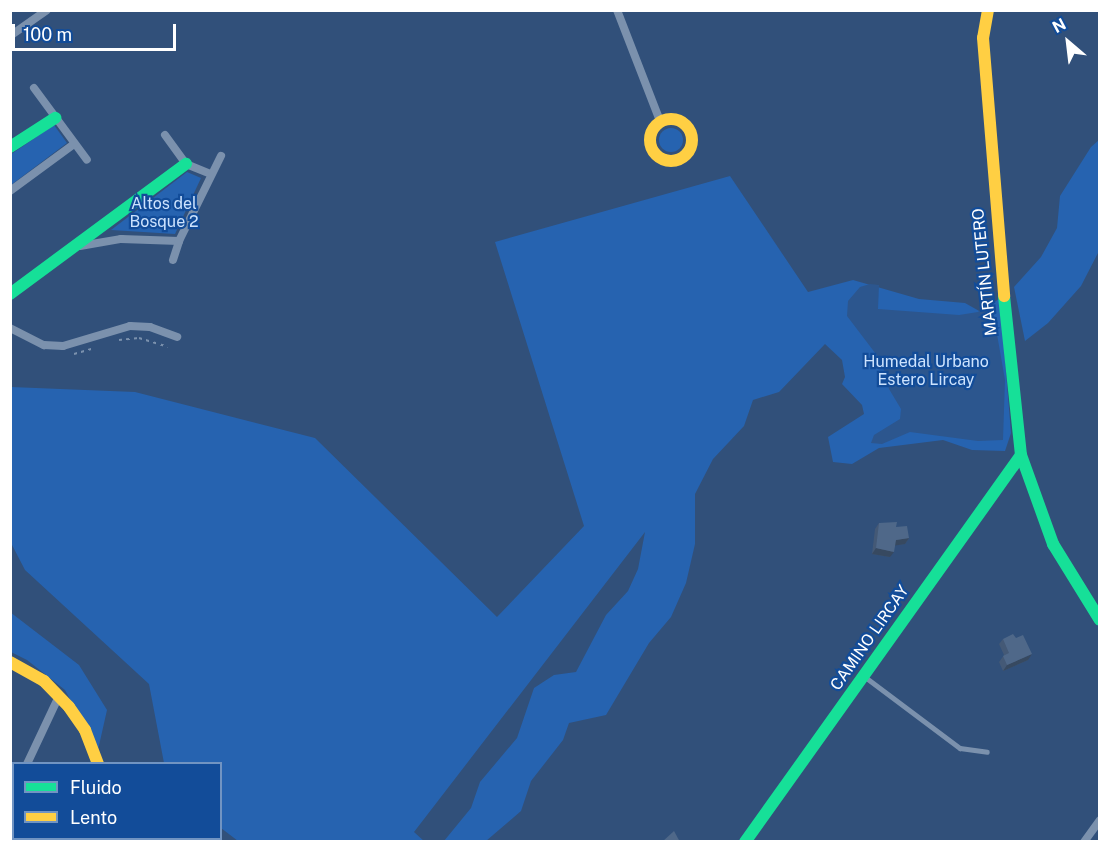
<!DOCTYPE html>
<meta charset="utf-8">
<style>
body{margin:0}
#map{position:relative;width:1110px;height:852px;overflow:hidden;background:#31507a;font-family:"Public Sans",sans-serif}
div>[style]{position:absolute}
.green>*{inset:0;background:#2663b0}
.round{border-radius:50%}
.water>*{inset:0;background:#2c568e}
.path>*{height:2px;margin-top:-1px;transform-origin:0;background:repeating-linear-gradient(90deg,#7b91ad 0 3px,transparent 0 7.5px)}
.lane>*{height:4.5px;margin:-2.25px;padding:0 2.25px;transform-origin:2.25px;border-radius:2.25px;background:#7b91ad}
.street>*{height:8px;margin:-4px;padding:0 4px;transform-origin:4px;border-radius:4px;background:#7b91ad}
.fast>*{height:12px;margin:-6px;padding:0 6px;transform-origin:6px;border-radius:6px;background:#16e098}
.slow>*{height:12px;margin:-6px;padding:0 6px;transform-origin:6px;border-radius:6px;background:#ffcf43}
.slow>.ring{margin:-6px;padding:0;box-sizing:content-box;background:none;border:12px solid #ffcf43;border-radius:50%}
.wall>*{inset:0;background:#445976}
.shaded-wall>*{inset:0;background:#374960}
.building>*{inset:0;background:#4f6889}
span{translate:-50% -50%;white-space:nowrap;text-align:center;line-height:1.15;-webkit-text-stroke:4.5px #124c99;paint-order:stroke}
.park-label{font-size:16px;color:#cde3fe}
.street-label{font-size:16px;color:#fff}
.frame{position:absolute;inset:0;border:12px solid #fff;pointer-events:none}
.legend{position:absolute;left:12px;top:762px;width:210px;height:78px;box-sizing:border-box;background:#124c99;border:2px solid #7194c2;margin:0;padding:8px 10px;list-style:none;font-size:18px;color:#fff}
.legend li{display:flex;align-items:center;gap:12px;height:30px}
.legend b{width:30px;border:2px solid #7194c2}
.north{position:absolute;left:1038px;top:12px;width:60px;height:60px;-webkit-text-stroke:4px #124c99;paint-order:stroke;rotate:332deg;font-size:16px;font-weight:700;line-height:24px;text-align:center;color:#fff}
.north::after{content:'';display:block;margin:auto;width:21px;height:27px;background:#fff;clip-path:polygon(50% 0,100% 100%,50% 72%,0 100%)}
.scale{position:absolute;left:12px;top:24px;width:164px;height:27px;box-sizing:border-box;border:3px solid #fff;border-top:0;padding-left:8px;font-size:18px;line-height:21px;white-space:nowrap;color:#fff;-webkit-text-stroke:4px #124c99;paint-order:stroke}
</style>
<div id="map">
<div class="green">
<i style="clip-path:polygon(54px 125px,67px 143px,11px 185px,10px 155px)"></i>
<i class="round" style="left:659px;top:128px;width:24px;height:24px"></i>
<i style="clip-path:polygon(1099px 140px,1099px 251px,1081px 286px,1048px 323px,1025px 341px,1014px 287px,1041px 257px,1057px 228px,1060px 196px,1091px 147px)"></i>
<i style="clip-path:polygon(187px 172px,201px 178px,175px 234px,111px 230px)"></i>
<i style="clip-path:polygon(730px 176px,808px 292px,853px 280px,919px 299px,965px 303px,981px 312px,1000px 298px,1011px 433px,1005px 451px,972px 450px,943px 440px,879px 448px,852px 464px,833px 462px,828px 437px,864px 414px,862px 405px,842px 384px,845px 377px,842px 360px,825px 344px,779px 392px,753px 400px,744px 426px,713px 459px,695px 494px,695px 544px,686px 583px,671px 617px,649px 643px,606px 715px,569px 723px,563px 740px,531px 781px,521px 811px,486px 841px,444px 841px,471px 808px,480px 782px,517px 738px,534px 688px,554px 675px,576px 672px,606px 615px,628px 591px,638px 569px,645px 532px,414px 832px,425px 842px,238px 841px,221px 828px,220px 764px,164px 763px,149px 684px,25px 570px,11px 543px,11px 387px,135px 392px,315px 438px,497px 617px,584px 526px,495px 242px)"></i>
<i style="clip-path:polygon(10px 612px,79px 665px,107px 710px,98px 750px,65px 690px,27px 660px,11px 652px)"></i>
</div>
<div class="water">
<i style="clip-path:polygon(870px 284px,879px 285px,878px 309px,959px 315px,978px 312px,991px 300px,1005px 380px,1003px 440px,978px 441px,910px 432px,882px 444px,871px 443px,874px 435px,900px 419px,901px 409px,889px 389px,882px 362px,847px 316px,848px 301px,860px 287px)"></i>
</div>
<div class="path">
<i style="left:119px;top:340px;width:20px;rotate:-6deg"></i>
<i style="left:139px;top:338px;width:30px;rotate:17deg"></i>
<i style="left:74px;top:354px;width:18px;rotate:-16deg"></i>
</div>
<div class="lane">
<i style="left:864px;top:676px;width:120px;rotate:36.9deg"></i>
<i style="left:960px;top:748px;width:27px;rotate:8deg"></i>
</div>
<div class="street">
<i style="left:617px;top:10px;width:119px;rotate:68.8deg"></i>
<i style="left:10px;top:36px;width:45px;rotate:-35.1deg"></i>
<i style="left:34px;top:88px;width:89px;rotate:53.6deg"></i>
<i style="left:165px;top:135px;width:36px;rotate:54deg"></i>
<i style="left:186px;top:164px;width:27px;rotate:22deg"></i>
<i style="left:10px;top:191px;width:79px;rotate:-36.3deg"></i>
<i style="left:80px;top:246px;width:42px;rotate:-9.7deg"></i>
<i style="left:121px;top:239px;width:58px;rotate:2deg"></i>
<i style="left:173px;top:260px;width:20px;rotate:-72deg"></i>
<i style="left:179px;top:241px;width:95px;rotate:-63.7deg"></i>
<i style="left:10px;top:328px;width:38px;rotate:27deg"></i>
<i style="left:44px;top:345px;width:19px;rotate:3deg"></i>
<i style="left:63px;top:346px;width:70px;rotate:-16.6deg"></i>
<i style="left:130px;top:326px;width:20px;rotate:3deg"></i>
<i style="left:150px;top:327px;width:29px;rotate:20deg"></i>
<i style="left:27px;top:764px;width:75px;rotate:-64.8deg"></i>
<i style="left:10px;top:793px;width:6px;rotate:-51deg"></i>
<i style="left:55px;top:838px;width:5px;rotate:53deg"></i>
<i style="left:93px;top:842px;width:4px;rotate:-76deg"></i>
<i style="left:1084px;top:842px;width:27px;rotate:-54deg"></i>
</div>
<div class="fast">
<i style="left:10px;top:147px;width:54px;rotate:-32.8deg"></i>
<i style="left:10px;top:294px;width:219px;rotate:-36.5deg"></i>
<i style="left:1004px;top:296px;width:160px;rotate:83.9deg"></i>
<i style="left:1021px;top:455px;width:95px;rotate:70.2deg"></i>
<i style="left:1053px;top:544px;width:89px;rotate:58.3deg"></i>
<i style="left:745px;top:842px;width:475px;rotate:-54.5deg"></i>
</div>
<div class="slow">
<i style="left:988px;top:10px;width:28px;rotate:100deg"></i>
<i style="left:983px;top:38px;width:259px;rotate:85.3deg"></i>
<i class="ring" style="left:650px;top:119px;width:30px;height:30px"></i>
<i style="left:10px;top:662px;width:39px;rotate:29deg"></i>
<i style="left:44px;top:681px;width:36px;rotate:46deg"></i>
<i style="left:69px;top:707px;width:28px;rotate:55deg"></i>
<i style="left:85px;top:730px;width:36px;rotate:69deg"></i>
</div>
<div class="wall">
<i style="clip-path:polygon(879px 523px,896px 527px,909px 538px,905px 544px,895px 545px,890px 557px,872px 554px,875px 529px)"></i>
<i style="clip-path:polygon(1003px 639px,1028px 660px,1003px 671px,999px 662px,1004px 655px,999px 644px)"></i>
<i style="clip-path:polygon(14px 811px,14px 832px,10px 829px,10px 814px)"></i>
<i style="clip-path:polygon(20px 838px,50px 838px,53px 842px,23px 842px)"></i>
<i style="clip-path:polygon(73px 838px,82px 838px,79px 842px,76px 842px)"></i>
</div>
<div class="shaded-wall">
<i style="clip-path:polygon(909px 538px,905px 544px,892px 546px,896px 540px)"></i>
<i style="clip-path:polygon(876px 548px,894px 552px,890px 557px,872px 554px)"></i>
<i style="clip-path:polygon(1032px 654px,1028px 660px,1003px 671px,1007px 665px)"></i>
</div>
<div class="building">
<i style="clip-path:polygon(897px 522px,896px 527px,907px 526px,909px 538px,896px 540px,894px 552px,876px 548px,879px 523px)"></i>
<i style="clip-path:polygon(1013px 634px,1016px 638px,1023px 635px,1032px 654px,1007px 665px,1003px 656px,1009px 653px,1003px 639px)"></i>
<i style="clip-path:polygon(14px 811px,14px 823px,10px 820px,10px 814px)"></i>
<i style="clip-path:polygon(674px 831px,680px 842px,662px 842px)"></i>
<i style="clip-path:polygon(30px 838px,50px 838px,53px 842px,33px 842px)"></i>
</div>
<div class="park-label">
<span style="left:164px;top:213px">Altos del<br>Bosque 2</span>
<span style="left:926px;top:371px">Humedal Urbano<br>Estero Lircay</span>
</div>
<div class="street-label">
<span style="left:985px;top:272px;rotate:-96deg">MARTÍN LUTERO</span>
<span style="left:870px;top:638px;rotate:-55deg">CAMINO LIRCAY</span>
</div>
<div class="frame"></div>
<ul class="legend">
<li><b style="height:8px;background:#16e098"></b>Fluido</li>
<li><b style="height:8px;background:#ffcf43"></b>Lento</li>
</ul>
<div class="north">N</div>
<div class="scale">100 m</div>
</div>
